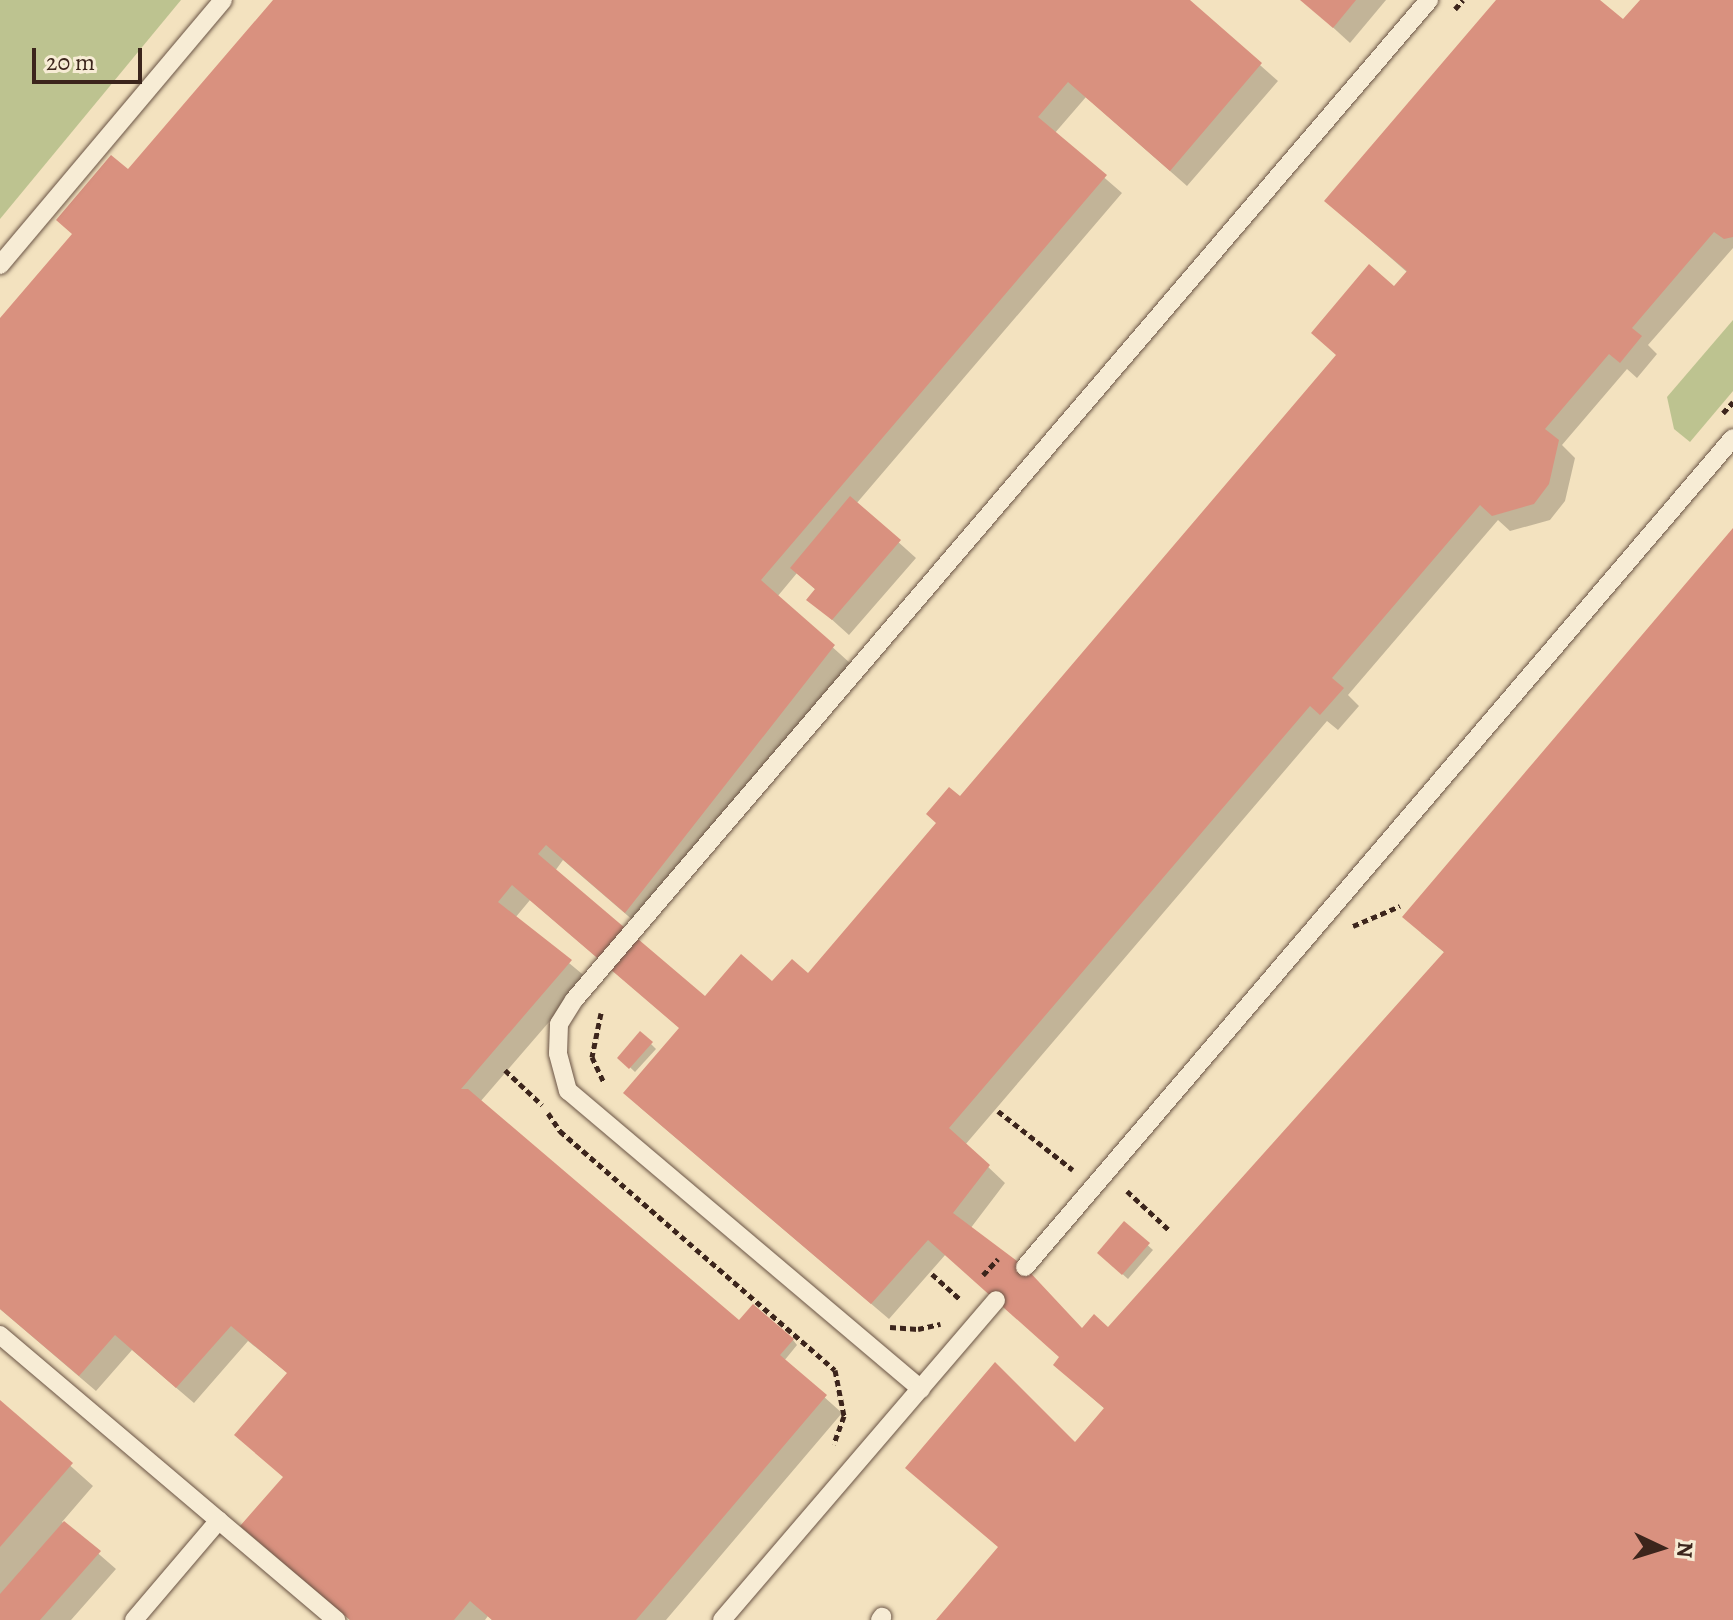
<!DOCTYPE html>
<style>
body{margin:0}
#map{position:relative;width:1733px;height:1620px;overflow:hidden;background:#f3e2bf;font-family:Alegreya,serif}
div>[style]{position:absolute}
.green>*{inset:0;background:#bdc390}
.shadow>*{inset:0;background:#0003}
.building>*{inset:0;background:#d9917f}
.path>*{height:5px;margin-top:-2.5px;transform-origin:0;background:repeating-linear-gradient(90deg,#3c251c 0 6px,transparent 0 10px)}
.roads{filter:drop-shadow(0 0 2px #6a5445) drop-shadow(0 0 2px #6a5445)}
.lane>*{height:18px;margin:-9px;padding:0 9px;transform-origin:9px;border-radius:9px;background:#f7ecd5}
span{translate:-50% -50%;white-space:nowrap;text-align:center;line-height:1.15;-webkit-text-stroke:6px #f7ecd5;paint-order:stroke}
.north{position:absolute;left:1621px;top:1508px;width:80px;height:80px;-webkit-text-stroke:6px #f7ecd5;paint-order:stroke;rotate:94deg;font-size:22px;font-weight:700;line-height:32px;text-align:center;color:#3c251c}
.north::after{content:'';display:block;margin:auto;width:28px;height:36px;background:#3c251c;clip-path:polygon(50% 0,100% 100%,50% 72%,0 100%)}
.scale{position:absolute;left:32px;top:48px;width:110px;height:36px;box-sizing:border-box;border:4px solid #3c251c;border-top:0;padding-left:10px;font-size:24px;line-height:28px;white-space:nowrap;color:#3c251c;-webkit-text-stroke:6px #f7ecd5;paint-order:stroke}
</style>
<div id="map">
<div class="green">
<i style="clip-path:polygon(0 0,181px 0,0 219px)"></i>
<i style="clip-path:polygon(1733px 320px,1733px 391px,1690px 442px,1674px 429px,1667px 397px)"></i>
</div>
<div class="shadow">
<i style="clip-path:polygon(276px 0,1187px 0,1278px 81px,1187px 186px,1086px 97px,1054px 134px,1122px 193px,856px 504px,916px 558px,849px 635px,809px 599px,816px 590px,797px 573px,777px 597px,850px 663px,642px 928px,563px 860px,555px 871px,705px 999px,808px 976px,1408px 273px,1326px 201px,1498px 0,1597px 0,1624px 23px,1644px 0,1733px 0,1733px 248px,1648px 345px,1657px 354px,1637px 378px,1627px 369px,1562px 445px,1575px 458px,1565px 501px,1550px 520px,1510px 531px,1498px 520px,1348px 695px,1359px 706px,1338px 730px,1327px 721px,965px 1145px,1005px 1183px,970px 1229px,1083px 1330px,1108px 1329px,1445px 953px,1421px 933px,1733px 531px,1733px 1620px,939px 1620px,1000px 1548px,908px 1468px,1076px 1445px,1105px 1409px,1055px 1365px,1061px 1358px,946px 1254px,889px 1319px,642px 1109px,625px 1093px,681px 1029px,530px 900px,515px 918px,587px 978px,480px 1102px,746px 1329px,793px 1340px,797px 1345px,784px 1361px,842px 1413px,666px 1620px,492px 1620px,488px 1616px,485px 1620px,350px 1620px,243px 1526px,285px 1478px,236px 1435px,289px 1374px,248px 1341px,194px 1403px,132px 1350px,96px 1391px,0 1309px,0 322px)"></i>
<i style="clip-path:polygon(1303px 0,1386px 0,1350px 43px)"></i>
<i style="clip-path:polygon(641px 1034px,656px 1049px,635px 1072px,619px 1057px)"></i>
<i style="clip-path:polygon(1124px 1224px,1153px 1250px,1128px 1279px,1099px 1253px)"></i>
<i style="clip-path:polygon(0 1403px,93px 1486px,62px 1522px,116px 1569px,71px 1620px,0 1620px)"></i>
</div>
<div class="building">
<i style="clip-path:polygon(273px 0,1190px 0,1262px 63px,1170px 171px,1068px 82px,1038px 117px,1107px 175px,761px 580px,835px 645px,625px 913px,546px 845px,538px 854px,705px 996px,741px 954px,772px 981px,792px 959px,808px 973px,936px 823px,926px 814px,949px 787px,960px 796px,1336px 355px,1311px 333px,1369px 264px,1394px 286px,1407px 271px,1324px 201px,1496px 0,1600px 0,1623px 19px,1640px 0,1733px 0,1733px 237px,1724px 239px,1714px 232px,1632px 328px,1642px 336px,1620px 363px,1609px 354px,1545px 429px,1559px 440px,1549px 484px,1534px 504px,1492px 516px,1480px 505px,1332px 678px,1344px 688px,1320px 715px,1310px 706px,949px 1128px,990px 1165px,953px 1213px,1025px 1267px,1082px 1328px,1094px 1314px,1108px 1327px,1444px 952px,1402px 917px,1733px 528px,1733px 1620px,936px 1620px,998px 1547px,905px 1468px,995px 1362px,1075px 1442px,1104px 1408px,1053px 1365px,1059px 1357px,928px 1240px,871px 1304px,623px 1093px,679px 1028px,512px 885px,498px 902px,572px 960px,461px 1089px,468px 1089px,739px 1320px,753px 1304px,794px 1339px,780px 1355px,827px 1395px,636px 1620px,492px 1620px,470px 1601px,454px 1620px,350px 1620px,240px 1526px,283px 1477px,234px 1435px,287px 1373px,231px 1326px,176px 1388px,115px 1335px,79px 1376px,0 1309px,0 318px,72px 234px,56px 220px,111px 155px,128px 169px)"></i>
<i style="clip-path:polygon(1300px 0,1356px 0,1333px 28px)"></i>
<i style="clip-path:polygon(850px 496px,901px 540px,832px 620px,806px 600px,815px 589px,790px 568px)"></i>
<i style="clip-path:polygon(640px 1031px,653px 1042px,629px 1069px,617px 1058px)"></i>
<i style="clip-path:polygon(1124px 1221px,1150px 1243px,1122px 1275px,1097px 1253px)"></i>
<i style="clip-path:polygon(0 1400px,73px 1463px,0 1547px)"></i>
<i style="clip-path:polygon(64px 1521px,101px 1551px,40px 1620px,0 1620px,0 1594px)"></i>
</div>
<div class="path">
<i style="left:1455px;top:9px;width:12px;rotate:-48deg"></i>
<i style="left:1723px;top:413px;width:15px;rotate:-48deg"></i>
<i style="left:1353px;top:926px;width:51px;rotate:-23.1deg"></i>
<i style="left:601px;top:1013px;width:45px;rotate:101.6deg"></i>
<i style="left:592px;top:1057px;width:29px;rotate:65deg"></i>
<i style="left:505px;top:1070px;width:51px;rotate:43.4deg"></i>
<i style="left:998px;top:1111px;width:95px;rotate:38.2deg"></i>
<i style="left:548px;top:1113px;width:22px;rotate:56deg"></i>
<i style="left:560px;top:1131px;width:364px;rotate:41deg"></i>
<i style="left:835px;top:1370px;width:47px;rotate:78.9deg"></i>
<i style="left:844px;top:1416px;width:30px;rotate:110deg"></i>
<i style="left:1127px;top:1191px;width:59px;rotate:42.9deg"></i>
<i style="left:932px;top:1274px;width:39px;rotate:42deg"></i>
<i style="left:983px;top:1275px;width:22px;rotate:-47deg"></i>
<i style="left:890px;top:1327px;width:28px;rotate:4deg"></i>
<i style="left:918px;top:1329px;width:23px;rotate:-13deg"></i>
</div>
<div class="roads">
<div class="lane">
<i style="left:0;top:265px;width:346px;rotate:-49.9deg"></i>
<i style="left:1025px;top:1267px;width:1090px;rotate:-49.5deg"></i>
<i style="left:0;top:1335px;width:441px;rotate:40.3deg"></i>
<i style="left:921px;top:1389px;width:462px;rotate:-139.8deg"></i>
<i style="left:568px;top:1091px;width:39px;rotate:-105deg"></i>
<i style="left:558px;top:1053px;width:29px;rotate:-88deg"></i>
<i style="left:559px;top:1024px;width:28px;rotate:-58deg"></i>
<i style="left:574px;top:1000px;width:1316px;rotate:-49.47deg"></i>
<i style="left:134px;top:1620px;width:131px;rotate:-49.6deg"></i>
<i style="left:722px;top:1620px;width:421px;rotate:-49.4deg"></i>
<i style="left:880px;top:1620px;width:4px;rotate:-56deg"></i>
</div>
</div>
<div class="north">N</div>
<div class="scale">20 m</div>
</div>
